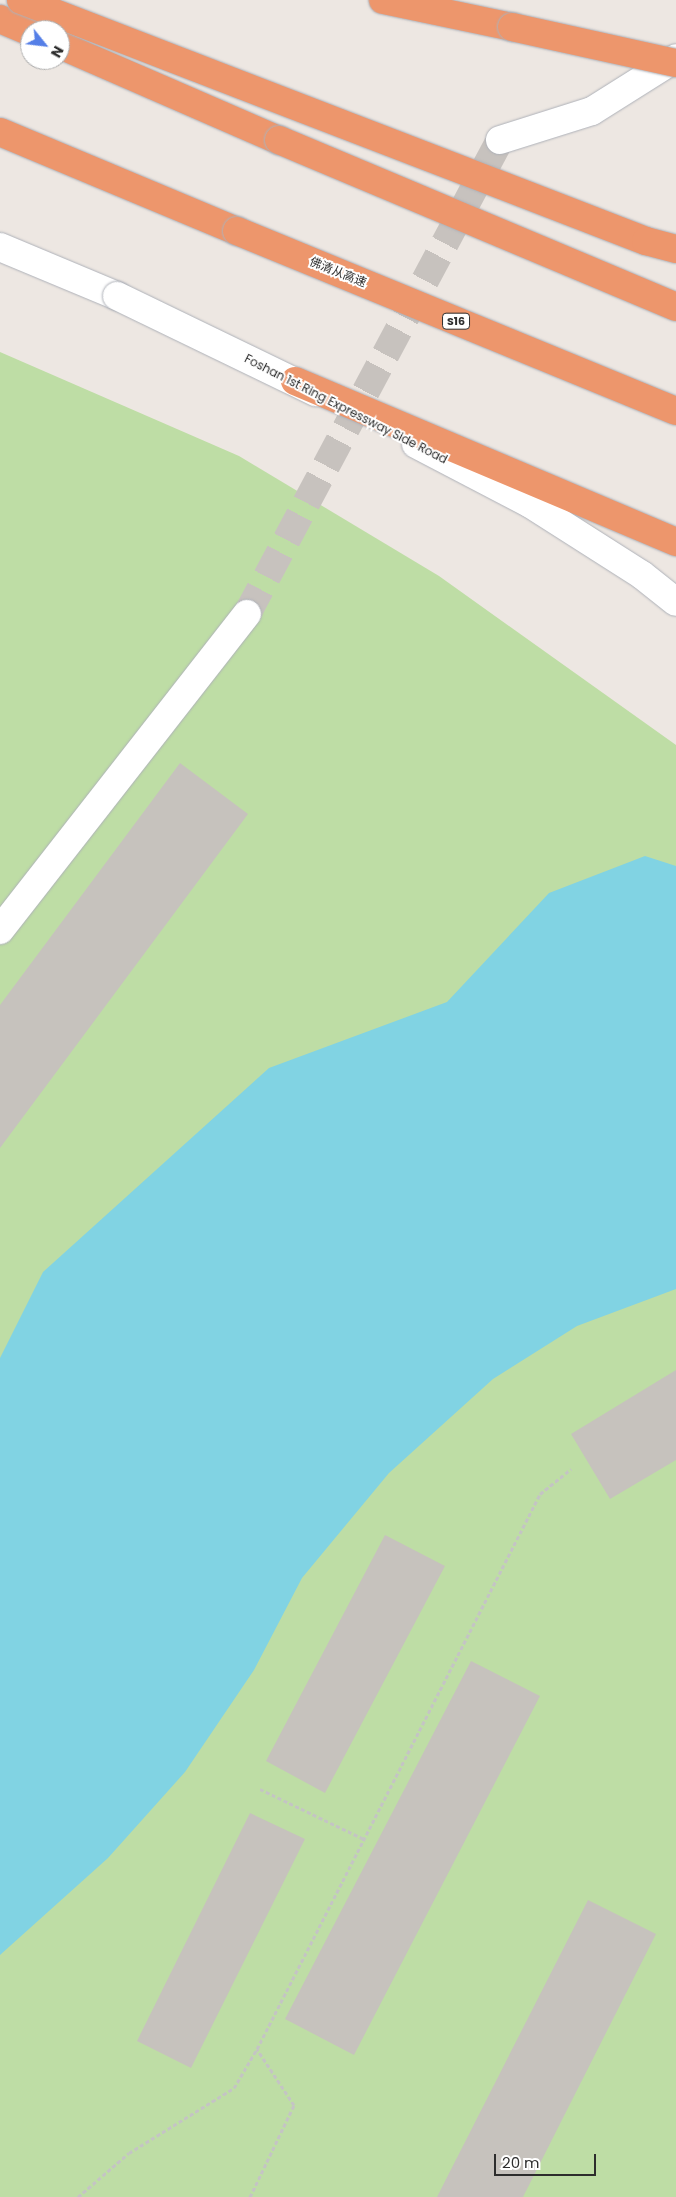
<!DOCTYPE html>
<meta charset="utf-8">
<style>
body{margin:0}
#map{position:relative;width:676px;height:2197px;overflow:hidden;background:#ede7e2;font-family:Poppins,"Noto Sans SC",sans-serif}
div>[style]{position:absolute}
.green>*{inset:0;background:#bedda5}
.water>*{inset:0;background:#81d3e3}
.building>*{inset:0;background:#c6c2bd}
.minor-tunnel>*{height:28px;margin-top:-14px;transform-origin:0;background:repeating-linear-gradient(90deg,#c7c2be 0 28px,transparent 0 42px)}
.path>*{height:3px;margin-top:-1.5px;transform-origin:0;background:repeating-linear-gradient(90deg,#c4c4c4 0 4px,transparent 0 6.5px)}
.roads{filter:drop-shadow(0 0 1px #aeb1b8) drop-shadow(0 0 1px #aeb1b8)}
.minor>*{height:28px;margin:-14px;padding:0 14px;transform-origin:14px;border-radius:14px;background:#fff}
.secondary>*{height:28px;margin:-14px;padding:0 14px;transform-origin:14px;border-radius:14px;background:#fff}
.motorway>*{height:28px;margin:-14px;padding:0 14px;transform-origin:14px;border-radius:14px;background:#ed966c}
.bridges{filter:drop-shadow(0 0 1px #aeb1b8) drop-shadow(0 0 1px #aeb1b8)}
.secondary-bridge>*{height:28px;margin:-14px;padding:0 14px;transform-origin:14px;border-radius:14px;background:#fff}
.motorway-bridge>*{height:28px;margin:-14px;padding:0 14px;transform-origin:14px;border-radius:14px;background:#ed966c}
span{translate:-50% -50%;white-space:nowrap;text-align:center;line-height:1.15;-webkit-text-stroke:4px #fff;paint-order:stroke}
.shield-label span{padding:1px 4px;background:#fff;border:1px solid;border-radius:4px;-webkit-text-stroke-width:0}
.shield-label{font-size:11px;color:#2d2d2d;font-weight:700}
.street-label{font-size:12px;color:#2d2d2d}
.north{position:absolute;left:20px;top:20px;width:50px;height:50px;box-sizing:border-box;background:#fff;border:1px solid #ababab;border-radius:50%;rotate:119deg;font-size:14px;font-weight:700;line-height:20px;text-align:center;color:#2d2d2d}
.north::after{content:'';display:block;margin:auto;width:18px;height:22px;background:#557fe7;clip-path:polygon(50% 0,100% 100%,50% 72%,0 100%)}
.scale{position:absolute;left:494px;top:2154px;width:102px;height:22px;box-sizing:border-box;border:2px solid #2d2d2d;border-top:0;padding-left:6px;font-size:15px;line-height:18px;white-space:nowrap;color:#2d2d2d;-webkit-text-stroke:4px #fff;paint-order:stroke}
</style>
<div id="map">
<div class="green">
<i style="clip-path:polygon(0 352px,239px 456px,439px 576px,676px 745px,676px 2197px,0 2197px)"></i>
</div>
<div class="water">
<i style="clip-path:polygon(645px 856px,676px 866px,676px 1289px,577px 1326px,493px 1379px,389px 1473px,302px 1578px,254px 1670px,185px 1772px,108px 1858px,0 1955px,0 1358px,43px 1272px,269px 1068px,447px 1002px,549px 893px)"></i>
</div>
<div class="building">
<i style="clip-path:polygon(180px 763px,248px 814px,0 1148px,0 1005px)"></i>
<i style="clip-path:polygon(676px 1370px,676px 1460px,610px 1499px,571px 1434px)"></i>
<i style="clip-path:polygon(385px 1535px,445px 1566px,325px 1793px,266px 1761px)"></i>
<i style="clip-path:polygon(471px 1661px,540px 1696px,354px 2055px,285px 2019px)"></i>
<i style="clip-path:polygon(250px 1813px,305px 1839px,191px 2068px,137px 2041px)"></i>
<i style="clip-path:polygon(588px 1900px,656px 1934px,523px 2197px,437px 2197px)"></i>
</div>
<div class="minor-tunnel">
<i style="left:247px;top:614px;width:537px;rotate:-61.91deg"></i>
</div>
<div class="path">
<i style="left:260px;top:1789px;width:115px;rotate:25.7deg"></i>
<i style="left:78px;top:2197px;width:67px;rotate:-40.8deg"></i>
<i style="left:129px;top:2153px;width:123px;rotate:-31.8deg"></i>
<i style="left:234px;top:2088px;width:45px;rotate:-59.5deg"></i>
<i style="left:257px;top:2049px;width:623px;rotate:-62.98deg"></i>
<i style="left:540px;top:1494px;width:40px;rotate:-39deg"></i>
<i style="left:250px;top:2197px;width:102px;rotate:-64.4deg"></i>
<i style="left:294px;top:2105px;width:67px;rotate:-123.5deg"></i>
</div>
<div class="roads">
<div class="minor">
<i style="left:500px;top:140px;width:96px;rotate:-17.5deg"></i>
<i style="left:592px;top:111px;width:99px;rotate:-32.2deg"></i>
<i style="left:0;top:930px;width:401px;rotate:-52deg"></i>
</div>
<div class="secondary">
<i style="left:0;top:247px;width:127px;rotate:22.7deg"></i>
</div>
<div class="motorway">
<i style="left:383px;top:0;width:132px;rotate:11.8deg"></i>
<i style="left:0;top:19px;width:33px;rotate:23deg"></i>
<i style="left:60px;top:45px;width:239px;rotate:23.5deg"></i>
<i style="left:0;top:132px;width:257px;rotate:22.7deg"></i>
</div>
</div>
<div class="bridges">
<div class="secondary-bridge">
<i style="left:117px;top:296px;width:221px;rotate:25.8deg"></i>
<i style="left:416px;top:444px;width:127px;rotate:27.6deg"></i>
<i style="left:529px;top:503px;width:134px;rotate:32.5deg"></i>
<i style="left:642px;top:575px;width:43px;rotate:38.5deg"></i>
</div>
<div class="motorway-bridge">
<i style="left:21px;top:0;width:670px;rotate:21.09deg"></i>
<i style="left:646px;top:241px;width:31px;rotate:15deg"></i>
<i style="left:512px;top:27px;width:168px;rotate:12.4deg"></i>
<i style="left:279px;top:140px;width:431px;rotate:22.8deg"></i>
<i style="left:237px;top:231px;width:474px;rotate:22.3deg"></i>
<i style="left:295px;top:381px;width:414px;rotate:22.9deg"></i>
</div>
</div>
<div class="shield-label">
<span style="left:456px;top:321px">S16</span>
</div>
<div class="street-label">
<span style="left:338px;top:272px;rotate:22deg">佛清从高速</span>
<span style="left:346px;top:409px;rotate:27deg">Foshan 1st Ring Expressway Side Road</span>
</div>
<div class="north">N</div>
<div class="scale">20 m</div>
</div>
